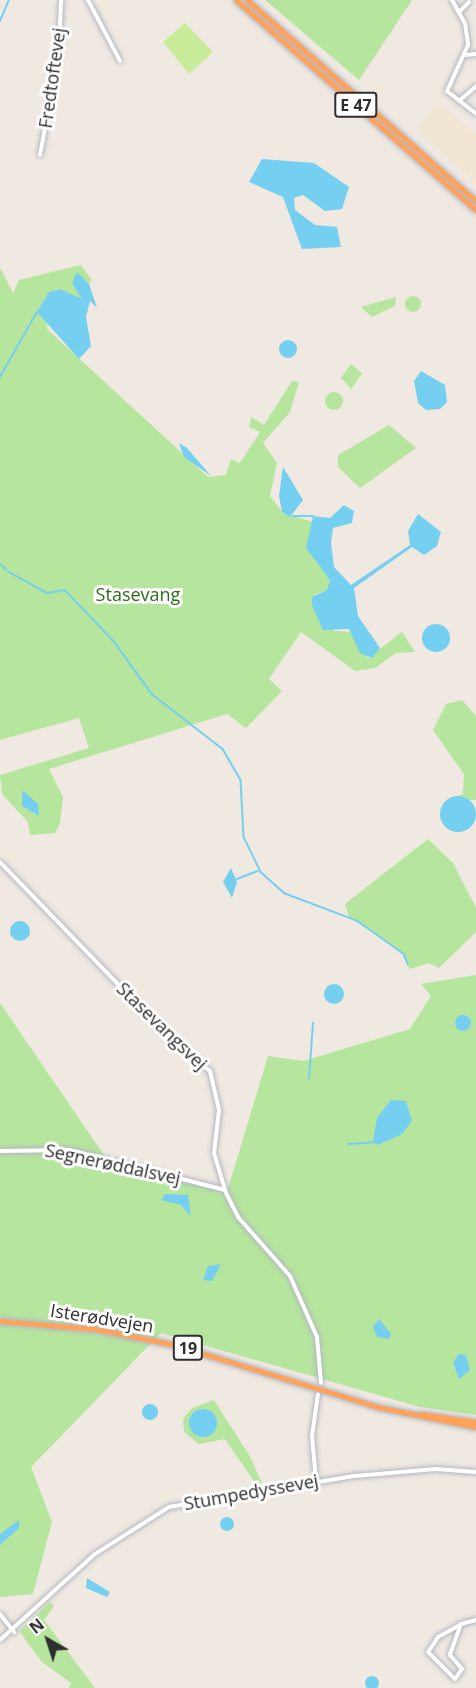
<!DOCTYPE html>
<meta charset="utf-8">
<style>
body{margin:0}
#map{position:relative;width:476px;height:1688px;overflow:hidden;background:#efe9e1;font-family:"Open Sans",sans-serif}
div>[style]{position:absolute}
.education>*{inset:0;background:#f0e6d1}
.green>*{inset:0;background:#b6e59e}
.round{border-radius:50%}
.pitch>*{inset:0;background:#c9ec9a}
.water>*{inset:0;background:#75cff0}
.stream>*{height:1.5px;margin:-0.75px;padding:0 0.75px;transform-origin:0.75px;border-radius:0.75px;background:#75cff0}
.roads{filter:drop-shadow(0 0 2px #b4b7c1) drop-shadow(0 0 2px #b4b7c1)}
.minor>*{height:4px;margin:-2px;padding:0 2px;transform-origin:2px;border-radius:2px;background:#fff}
.highway>*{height:5px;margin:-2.5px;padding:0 2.5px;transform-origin:2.5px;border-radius:2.5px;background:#ffa35c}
span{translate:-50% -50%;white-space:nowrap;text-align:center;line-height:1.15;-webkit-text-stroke:6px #fff;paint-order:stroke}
.shield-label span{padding:2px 4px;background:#fff;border:2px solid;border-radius:4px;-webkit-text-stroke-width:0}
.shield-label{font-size:16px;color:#2e2e2e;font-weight:700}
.street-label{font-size:18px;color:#2e2e2e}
.park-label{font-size:18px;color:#2c6e1b}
.north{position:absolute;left:18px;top:1610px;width:60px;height:60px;-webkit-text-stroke:4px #fff;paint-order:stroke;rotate:321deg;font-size:16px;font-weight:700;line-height:24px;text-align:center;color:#2e2e2e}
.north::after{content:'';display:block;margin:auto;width:21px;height:27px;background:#2e2e2e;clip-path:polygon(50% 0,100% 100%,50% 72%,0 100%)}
</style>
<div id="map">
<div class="education">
<i style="clip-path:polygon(437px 103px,476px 134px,476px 184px,417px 129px)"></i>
</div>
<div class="green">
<i style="clip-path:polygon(265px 0,412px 0,359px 80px)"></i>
<i style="clip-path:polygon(81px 265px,92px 280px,89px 284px,77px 273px,72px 283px,84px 296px,82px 300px,60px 289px,49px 292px,47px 329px,208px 477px,226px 475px,231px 459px,240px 463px,260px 432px,249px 427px,251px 417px,264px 425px,292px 381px,299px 382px,290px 412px,263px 443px,277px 463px,270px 496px,284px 514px,314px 522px,306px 548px,330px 579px,328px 590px,314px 595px,334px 631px,354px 632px,368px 658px,402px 632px,415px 652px,396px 653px,375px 668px,355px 671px,301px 632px,269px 679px,282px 691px,246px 728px,227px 714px,49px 769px,63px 797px,60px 823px,55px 833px,30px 835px,28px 822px,2px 794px,0 775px,89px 748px,79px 718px,0 740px,0 268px,13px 293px,19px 280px)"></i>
<i class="round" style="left:405px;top:296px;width:16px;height:16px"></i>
<i style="clip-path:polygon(396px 297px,395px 306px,372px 317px,361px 307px)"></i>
<i style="clip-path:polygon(351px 364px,362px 373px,351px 389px,341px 378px)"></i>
<i class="round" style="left:325px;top:392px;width:18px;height:18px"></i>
<i style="clip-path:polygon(389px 425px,416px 448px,360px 488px,338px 467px,338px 455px)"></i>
<i style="clip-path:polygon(462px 700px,476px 716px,476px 800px,448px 800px,463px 794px,464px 774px,433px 730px,446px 704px)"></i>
<i style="clip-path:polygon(428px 839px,453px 863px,476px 908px,476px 932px,439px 968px,429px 963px,410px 969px,404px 954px,349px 917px,345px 904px)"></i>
<i style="clip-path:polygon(476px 975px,476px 1415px,420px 1407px,161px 1333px,31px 1467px,52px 1522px,33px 1594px,0 1597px,0 1003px,106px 1158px,227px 1192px,268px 1056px,303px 1061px,410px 1029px,431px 996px,421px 984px)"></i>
<i style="clip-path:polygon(214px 1400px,249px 1455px,262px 1483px,256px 1484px,225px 1439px,199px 1444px,184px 1432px,183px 1419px,192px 1408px)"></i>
<i style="clip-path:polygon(50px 1602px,54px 1606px,44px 1620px,95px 1688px,69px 1688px,71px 1683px,42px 1662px,19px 1631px)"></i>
</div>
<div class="pitch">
<i style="clip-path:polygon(185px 23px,213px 52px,189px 74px,163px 42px)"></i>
</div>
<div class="water">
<i style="clip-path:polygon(262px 159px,314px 163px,349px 187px,342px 209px,325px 211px,303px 195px,294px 198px,295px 210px,315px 225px,337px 227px,341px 247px,302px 249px,283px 197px,249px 182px)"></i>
<i style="clip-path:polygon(77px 272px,89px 284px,97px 308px,90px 301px,86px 317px,91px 346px,79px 359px,37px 312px,49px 292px,60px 289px,82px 299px,72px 283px)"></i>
<i class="round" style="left:279px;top:340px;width:18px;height:18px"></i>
<i style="clip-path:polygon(421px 371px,445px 385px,447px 402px,440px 409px,426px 410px,418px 403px,414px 381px)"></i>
<i style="clip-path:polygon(179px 443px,187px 448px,211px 476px,184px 457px)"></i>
<i style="clip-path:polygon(283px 467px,303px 500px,290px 517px,282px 512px,279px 496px)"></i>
<i style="clip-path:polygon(344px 505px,354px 511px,352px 523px,333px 528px,331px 543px,334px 567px,351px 585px,410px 545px,408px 531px,418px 514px,441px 532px,437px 546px,424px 555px,412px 547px,354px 588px,358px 616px,380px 648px,372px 658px,360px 653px,349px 629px,323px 630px,312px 605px,312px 597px,327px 590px,330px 580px,306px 548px,313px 516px,330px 518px)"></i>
<i class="round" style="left:422px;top:624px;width:28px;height:28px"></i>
<i style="clip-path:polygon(22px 790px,38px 804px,39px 816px,22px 806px)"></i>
<i class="round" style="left:440px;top:796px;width:36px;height:36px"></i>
<i style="clip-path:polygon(231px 868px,237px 882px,232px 898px,223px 882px)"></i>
<i class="round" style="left:10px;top:921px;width:20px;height:20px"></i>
<i class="round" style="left:324px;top:984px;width:20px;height:20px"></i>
<i class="round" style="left:455px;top:1015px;width:16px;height:16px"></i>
<i style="clip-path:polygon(391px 1100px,406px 1101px,412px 1121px,402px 1134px,378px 1145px,373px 1142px,377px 1118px)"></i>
<i style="clip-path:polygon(165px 1194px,188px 1195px,191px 1217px,181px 1205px,161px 1200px)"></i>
<i style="clip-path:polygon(221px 1264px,212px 1281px,203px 1280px,208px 1266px)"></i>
<i style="clip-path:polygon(379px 1319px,391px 1334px,389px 1339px,377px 1337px,373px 1327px)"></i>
<i style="clip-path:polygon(459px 1354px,466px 1355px,470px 1370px,459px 1379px,453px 1363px)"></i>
<i class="round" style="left:142px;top:1404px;width:16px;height:16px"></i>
<i class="round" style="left:189px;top:1409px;width:28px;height:28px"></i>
<i class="round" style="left:220px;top:1517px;width:14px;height:14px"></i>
<i style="clip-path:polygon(19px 1520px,19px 1528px,0 1545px,0 1534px)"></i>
<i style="clip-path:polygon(87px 1578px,110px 1592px,107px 1597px,86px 1588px)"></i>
<i class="round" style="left:365px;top:1676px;width:14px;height:14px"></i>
</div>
<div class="stream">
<i style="left:0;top:21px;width:23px;rotate:-67deg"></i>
<i style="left:0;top:377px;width:75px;rotate:-60.4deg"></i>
<i style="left:293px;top:516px;width:20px"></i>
<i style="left:0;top:564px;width:9px;rotate:41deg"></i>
<i style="left:9px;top:572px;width:43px;rotate:28.9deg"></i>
<i style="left:47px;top:593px;width:18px;rotate:-9deg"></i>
<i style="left:65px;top:590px;width:69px;rotate:46.2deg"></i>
<i style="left:113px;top:640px;width:67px;rotate:54.2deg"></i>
<i style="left:152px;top:694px;width:90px;rotate:37.8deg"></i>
<i style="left:223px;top:749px;width:36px;rotate:60deg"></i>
<i style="left:241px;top:780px;width:57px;rotate:87deg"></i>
<i style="left:244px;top:837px;width:39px;rotate:64deg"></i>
<i style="left:261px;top:872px;width:31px;rotate:42deg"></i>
<i style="left:284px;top:893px;width:79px;rotate:20.7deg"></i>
<i style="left:358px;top:921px;width:57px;rotate:35.7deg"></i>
<i style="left:404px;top:954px;width:11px;rotate:68deg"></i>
<i style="left:237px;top:879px;width:22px;rotate:-21deg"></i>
<i style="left:309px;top:1079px;width:56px;rotate:-85.9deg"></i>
<i style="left:348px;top:1144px;width:26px;rotate:-4deg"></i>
</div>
<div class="roads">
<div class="minor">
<i style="left:88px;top:0;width:69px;rotate:62.3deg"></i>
<i style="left:452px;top:0;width:26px;rotate:61deg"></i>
<i style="left:465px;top:23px;width:22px;rotate:82deg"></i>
<i style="left:468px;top:45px;width:51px;rotate:114.5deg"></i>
<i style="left:447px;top:91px;width:37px;rotate:38deg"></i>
<i style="left:459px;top:12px;width:14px;rotate:-45deg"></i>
<i style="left:465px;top:55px;width:11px;rotate:-5deg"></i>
<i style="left:459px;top:101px;width:23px;rotate:-41deg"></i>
<i style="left:40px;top:155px;width:105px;rotate:-79.5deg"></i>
<i style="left:59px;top:52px;width:52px;rotate:-87.8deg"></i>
<i style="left:0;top:862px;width:252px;rotate:46deg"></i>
<i style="left:175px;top:1043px;width:45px;rotate:38.7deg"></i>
<i style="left:210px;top:1071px;width:40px;rotate:77deg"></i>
<i style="left:219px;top:1110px;width:43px;rotate:96.6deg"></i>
<i style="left:214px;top:1153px;width:42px;rotate:73.3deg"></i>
<i style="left:226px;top:1193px;width:27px;rotate:63deg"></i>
<i style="left:238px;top:1217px;width:79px;rotate:48.6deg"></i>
<i style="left:290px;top:1276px;width:67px;rotate:66.1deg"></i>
<i style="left:317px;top:1337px;width:46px;rotate:85deg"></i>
<i style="left:0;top:1151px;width:69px;rotate:-0.8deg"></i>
<i style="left:69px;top:1150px;width:161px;rotate:14.4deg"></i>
<i style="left:316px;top:1480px;width:44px;rotate:-95.2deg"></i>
<i style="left:312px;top:1436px;width:42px;rotate:-81.9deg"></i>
<i style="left:0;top:1614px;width:23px;rotate:52deg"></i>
<i style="left:461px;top:1624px;width:33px;rotate:110deg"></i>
<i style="left:450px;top:1655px;width:18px;rotate:49deg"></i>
<i style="left:462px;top:1669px;width:12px;rotate:125deg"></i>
<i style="left:455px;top:1679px;width:38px;rotate:-135deg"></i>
<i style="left:428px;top:1652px;width:18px;rotate:-56deg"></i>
<i style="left:438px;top:1637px;width:26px;rotate:-29deg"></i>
<i style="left:461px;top:1624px;width:16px;rotate:-15deg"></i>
<i style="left:0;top:1640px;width:128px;rotate:-42.2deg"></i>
<i style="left:95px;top:1554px;width:88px;rotate:-32.4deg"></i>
<i style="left:169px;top:1507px;width:189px;rotate:-9.5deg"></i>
<i style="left:355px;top:1476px;width:81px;rotate:-4.9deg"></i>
<i style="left:436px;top:1469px;width:40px;rotate:4.3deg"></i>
</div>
<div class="highway">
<i style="left:236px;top:0;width:319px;rotate:41.2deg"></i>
<i style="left:247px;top:0;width:305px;rotate:41.3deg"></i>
<i style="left:0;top:1321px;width:95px;rotate:4.8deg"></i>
<i style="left:95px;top:1329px;width:82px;rotate:11.3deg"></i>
<i style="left:175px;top:1345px;width:212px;rotate:17deg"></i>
<i style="left:378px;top:1407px;width:100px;rotate:11.5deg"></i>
<i style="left:421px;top:1414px;width:56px;rotate:8.3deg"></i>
</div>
</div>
<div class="shield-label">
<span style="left:356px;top:105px">E 47</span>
<span style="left:188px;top:1348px">19</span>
</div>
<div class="street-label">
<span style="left:52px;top:78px;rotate:-82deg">Fredtoftevej</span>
<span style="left:162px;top:1026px;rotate:44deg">Stasevangsvej</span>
<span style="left:113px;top:1164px;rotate:12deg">Segnerøddalsvej</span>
<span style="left:102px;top:1318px;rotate:9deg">Isterødvejen</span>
<span style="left:251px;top:1492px;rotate:-10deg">Stumpedyssevej</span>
</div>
<div class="park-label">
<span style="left:138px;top:594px">Stasevang</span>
</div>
<div class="north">N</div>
</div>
